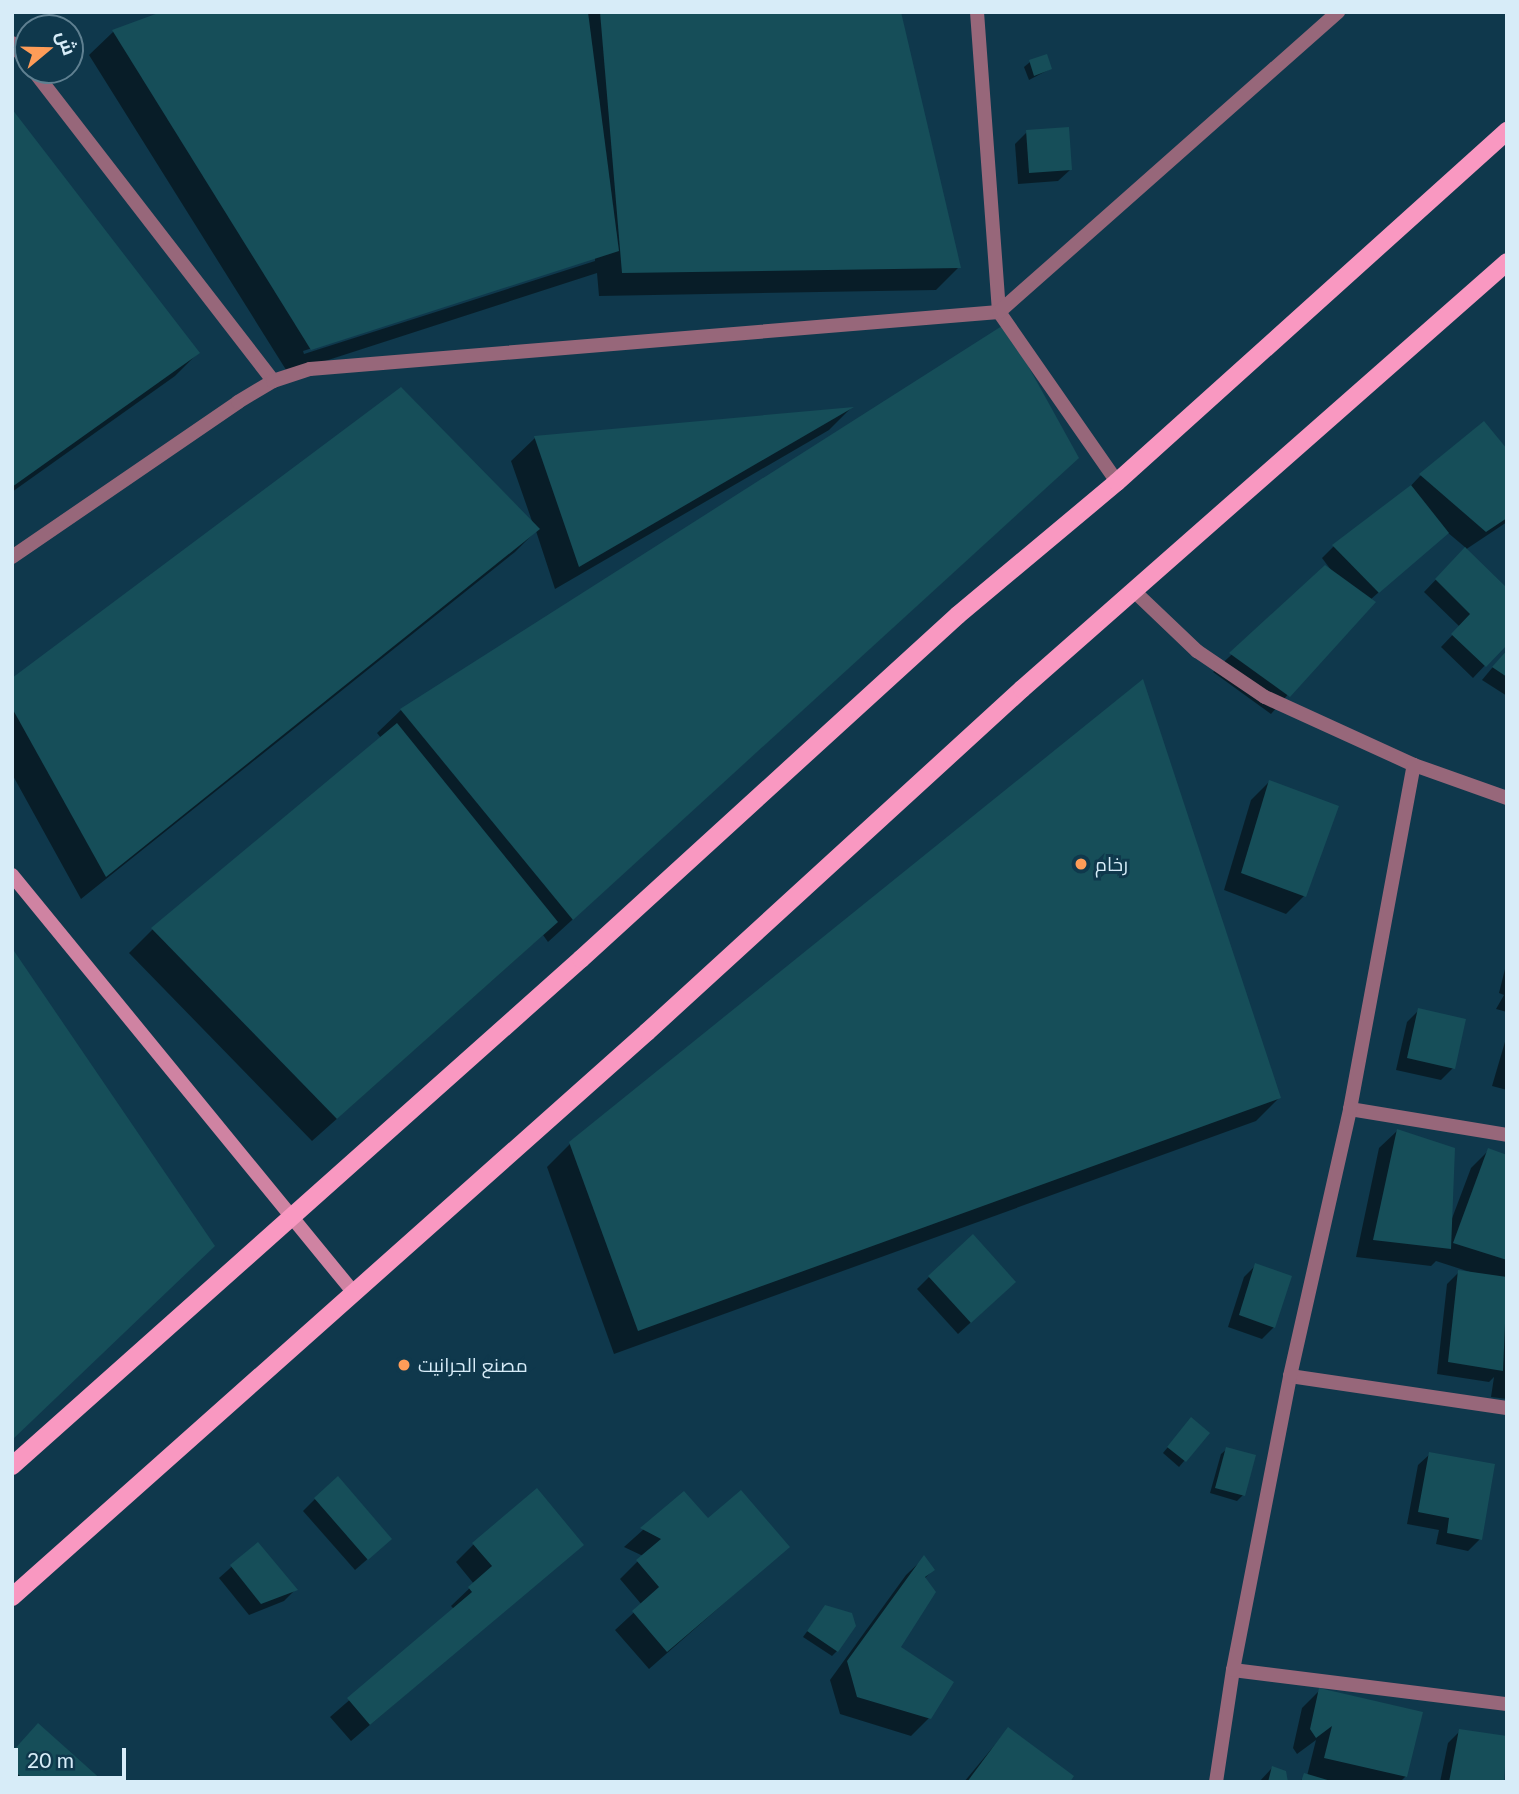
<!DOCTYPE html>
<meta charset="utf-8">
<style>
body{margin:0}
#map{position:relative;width:1519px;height:1794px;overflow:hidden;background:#0f384c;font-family:Lato,Cairo,sans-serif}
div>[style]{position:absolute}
.shadow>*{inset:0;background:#0007}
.building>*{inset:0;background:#164e59}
.street>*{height:14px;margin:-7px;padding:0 7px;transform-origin:7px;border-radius:7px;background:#97677a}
.secondary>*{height:14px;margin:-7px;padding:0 7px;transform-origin:7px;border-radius:7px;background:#cf83a2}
.primary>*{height:18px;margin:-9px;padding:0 9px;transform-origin:9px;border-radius:9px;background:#f998c1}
.dots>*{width:19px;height:19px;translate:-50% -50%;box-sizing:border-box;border:4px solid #0f384c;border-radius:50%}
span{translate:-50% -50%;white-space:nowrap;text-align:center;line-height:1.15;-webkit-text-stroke:6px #0f384c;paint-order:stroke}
.poi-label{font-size:19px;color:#d7ecf8}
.left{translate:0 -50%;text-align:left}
.frame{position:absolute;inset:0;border:14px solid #d7ecf8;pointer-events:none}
.north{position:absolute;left:14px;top:14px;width:70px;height:70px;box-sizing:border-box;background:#0f384c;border:2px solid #5f8091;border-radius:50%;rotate:71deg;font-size:19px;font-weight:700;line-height:28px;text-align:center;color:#d7ecf8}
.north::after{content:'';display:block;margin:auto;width:24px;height:32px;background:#fe9c58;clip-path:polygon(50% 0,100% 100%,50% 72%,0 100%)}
.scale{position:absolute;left:14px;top:1748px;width:112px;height:32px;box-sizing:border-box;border:4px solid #d7ecf8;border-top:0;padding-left:9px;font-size:21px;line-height:24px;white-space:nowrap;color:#d7ecf8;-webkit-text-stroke:5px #0f384c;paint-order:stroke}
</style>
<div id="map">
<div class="shadow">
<i style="clip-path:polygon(evenodd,166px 12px,899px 12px,959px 267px,936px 290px,599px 296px,597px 273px,288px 373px,89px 55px,113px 32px,166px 12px,595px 257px,595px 261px,304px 354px,303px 351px,595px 257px)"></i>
<i style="clip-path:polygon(1030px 62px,1050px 69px,1029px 80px,1024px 67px)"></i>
<i style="clip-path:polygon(12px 112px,198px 353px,175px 376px,12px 492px)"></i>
<i style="clip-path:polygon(1027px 132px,1070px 170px,1058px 181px,1018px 184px,1015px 144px)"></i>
<i style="clip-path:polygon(1004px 326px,1053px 481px,548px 942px,543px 935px,312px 1141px,129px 953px,152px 930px,382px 739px,377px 733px,401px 710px)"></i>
<i style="clip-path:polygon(850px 409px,829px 430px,555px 589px,536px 531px,515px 552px,81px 899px,12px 774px,12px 680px,533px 524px,511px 461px,535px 438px)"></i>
<i style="clip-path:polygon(1484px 424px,1507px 452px,1507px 522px,1465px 550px,1507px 642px,1473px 678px,1441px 647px,1460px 627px,1424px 592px,1466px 548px,1447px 532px,1370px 600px,1271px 714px,1213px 672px,1325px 567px,1334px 574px,1322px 558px,1333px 547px,1403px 494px,1420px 476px)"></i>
<i style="clip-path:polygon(1507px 650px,1507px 696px,1482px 680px)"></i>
<i style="clip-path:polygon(1269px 782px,1304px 896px,1286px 914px,1224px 890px,1251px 800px)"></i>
<i style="clip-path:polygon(1507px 961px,1507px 1012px,1496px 1009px,1504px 995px,1499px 993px)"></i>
<i style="clip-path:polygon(1419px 1010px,1453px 1068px,1441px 1080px,1396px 1070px,1407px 1022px)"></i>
<i style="clip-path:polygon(1507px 1035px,1507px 1090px,1492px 1086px)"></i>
<i style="clip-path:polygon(1279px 1098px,1256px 1121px,614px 1354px,547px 1167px,570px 1144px)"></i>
<i style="clip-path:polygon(1397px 1131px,1451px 1221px,1471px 1168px,1489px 1150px,1507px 1157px,1507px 1399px,1491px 1397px,1494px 1377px,1489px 1382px,1437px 1374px,1447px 1284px,1459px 1272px,1470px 1272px,1436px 1261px,1431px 1266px,1356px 1257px,1379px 1148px)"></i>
<i style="clip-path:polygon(1256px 1265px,1274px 1327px,1262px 1339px,1228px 1327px,1244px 1277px)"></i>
<i style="clip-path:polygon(929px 1277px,1002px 1294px,958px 1334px,917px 1289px)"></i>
<i style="clip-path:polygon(1186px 1425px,1207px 1434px,1179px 1467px,1163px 1453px)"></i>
<i style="clip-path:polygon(1227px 1449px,1243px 1495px,1237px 1501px,1210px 1493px,1221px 1454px)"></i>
<i style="clip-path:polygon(1430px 1454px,1480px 1539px,1468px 1551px,1436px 1544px,1439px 1530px,1407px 1524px,1418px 1465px)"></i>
<i style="clip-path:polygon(684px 1493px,708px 1521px,788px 1547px,649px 1669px,615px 1630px,642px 1605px,620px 1579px,643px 1556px,624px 1547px)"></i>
<i style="clip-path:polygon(315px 1499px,378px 1550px,355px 1570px,303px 1511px)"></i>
<i style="clip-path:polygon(257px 1544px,295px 1590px,284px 1601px,249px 1615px,219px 1578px)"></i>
<i style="clip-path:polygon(474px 1544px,581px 1545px,351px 1741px,330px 1717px,454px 1609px,451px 1606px,474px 1584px,456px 1562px)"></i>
<i style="clip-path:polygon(924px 1558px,933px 1570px,924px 1579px,899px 1648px,929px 1718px,911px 1736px,840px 1714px,830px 1680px,906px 1575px)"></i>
<i style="clip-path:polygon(825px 1607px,837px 1651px,832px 1656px,803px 1637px)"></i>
<i style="clip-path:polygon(1320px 1690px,1406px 1776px,1400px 1782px,1298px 1782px,1307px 1776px,1316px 1740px,1297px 1754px,1293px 1748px,1302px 1708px)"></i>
<i style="clip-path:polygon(1008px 1729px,1068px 1782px,964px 1782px)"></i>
<i style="clip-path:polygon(1460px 1731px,1507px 1738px,1502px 1782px,1440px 1782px,1448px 1743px)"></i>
<i style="clip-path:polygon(12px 1752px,101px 1782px,12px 1782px)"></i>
<i style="clip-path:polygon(1272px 1768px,1286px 1782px,1259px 1782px)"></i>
</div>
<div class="building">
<i style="clip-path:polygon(161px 12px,588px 12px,619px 251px,311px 350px,112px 30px)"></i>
<i style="clip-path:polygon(600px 12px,901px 12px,961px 268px,622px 273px)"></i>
<i style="clip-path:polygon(1047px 54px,1052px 69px,1034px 76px,1029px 60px)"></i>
<i style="clip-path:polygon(12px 109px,200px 353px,12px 487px)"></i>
<i style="clip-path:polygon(1069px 127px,1072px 170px,1029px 173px,1026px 130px)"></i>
<i style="clip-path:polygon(1005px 324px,1079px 458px,573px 920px,400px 709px)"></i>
<i style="clip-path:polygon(401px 387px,540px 529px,106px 877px,12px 708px,12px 678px)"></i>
<i style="clip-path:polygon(854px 407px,579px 567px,534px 436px)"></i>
<i style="clip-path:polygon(1484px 421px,1507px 449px,1507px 518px,1486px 532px,1419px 474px)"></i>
<i style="clip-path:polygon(1411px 485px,1449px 533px,1379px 593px,1332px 545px)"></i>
<i style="clip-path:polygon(1465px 547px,1507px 588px,1507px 645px,1486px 667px,1451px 634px,1470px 614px,1435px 579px)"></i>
<i style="clip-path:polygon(1325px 565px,1376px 602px,1290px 697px,1229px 653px)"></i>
<i style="clip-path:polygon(1507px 650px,1507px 677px,1492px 667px)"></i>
<i style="clip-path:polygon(1143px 679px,1281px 1098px,638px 1331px,569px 1142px)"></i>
<i style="clip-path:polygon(397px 723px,558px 922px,337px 1119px,151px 928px)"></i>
<i style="clip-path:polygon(1269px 780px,1339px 806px,1306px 897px,1241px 873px)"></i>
<i style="clip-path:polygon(12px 948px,215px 1246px,12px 1440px)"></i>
<i style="clip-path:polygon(1418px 1008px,1466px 1019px,1455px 1069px,1407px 1058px)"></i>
<i style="clip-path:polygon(1397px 1129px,1455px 1148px,1451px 1249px,1373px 1240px)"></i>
<i style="clip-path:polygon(1488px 1148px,1507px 1155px,1507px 1260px,1453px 1243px)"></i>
<i style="clip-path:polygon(973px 1234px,1016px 1282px,971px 1323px,928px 1276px)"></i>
<i style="clip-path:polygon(1255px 1263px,1292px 1276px,1275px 1328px,1239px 1315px)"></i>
<i style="clip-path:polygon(1458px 1270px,1507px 1277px,1503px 1371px,1448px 1362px)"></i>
<i style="clip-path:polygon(1191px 1417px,1210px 1433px,1186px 1462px,1167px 1447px)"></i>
<i style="clip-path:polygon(1226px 1447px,1256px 1455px,1245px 1496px,1215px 1488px)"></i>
<i style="clip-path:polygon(1429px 1452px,1495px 1464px,1482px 1540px,1447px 1533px,1449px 1518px,1418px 1512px)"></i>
<i style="clip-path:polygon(338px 1476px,392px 1539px,368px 1560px,314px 1498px)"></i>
<i style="clip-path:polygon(537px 1488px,584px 1545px,370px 1725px,347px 1698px,472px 1592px,468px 1587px,492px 1566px,472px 1543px)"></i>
<i style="clip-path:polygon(741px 1490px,790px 1547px,667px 1652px,632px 1611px,659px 1587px,636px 1560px,661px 1539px,640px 1528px,684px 1491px,708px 1518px)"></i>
<i style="clip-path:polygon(258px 1542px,298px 1590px,261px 1604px,230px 1565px)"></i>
<i style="clip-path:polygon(924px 1555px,935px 1570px,925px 1577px,936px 1592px,901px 1647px,954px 1682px,931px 1719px,857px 1697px,847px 1661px)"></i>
<i style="clip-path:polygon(825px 1605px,852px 1613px,856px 1626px,838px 1652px,807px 1631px)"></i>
<i style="clip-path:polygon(1319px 1688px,1423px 1712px,1407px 1777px,1324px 1758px,1332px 1726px,1316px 1738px,1310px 1729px)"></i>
<i style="clip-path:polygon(38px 1723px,104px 1782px,27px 1782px,12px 1769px,12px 1752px)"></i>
<i style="clip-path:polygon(1008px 1727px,1074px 1776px,1070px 1782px,967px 1782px)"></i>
<i style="clip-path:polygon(1459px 1729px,1507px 1736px,1504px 1782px,1449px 1782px)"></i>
<i style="clip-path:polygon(1272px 1766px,1286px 1771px,1288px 1782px,1268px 1782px)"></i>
<i style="clip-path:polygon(1304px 1773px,1331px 1781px,1331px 1782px,1301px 1782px)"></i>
</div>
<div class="street">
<i style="left:977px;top:12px;width:301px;rotate:85.8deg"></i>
<i style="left:999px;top:312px;width:207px;rotate:55.2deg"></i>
<i style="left:12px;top:43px;width:26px;rotate:51deg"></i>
<i style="left:33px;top:70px;width:393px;rotate:52.3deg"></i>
<i style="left:12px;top:557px;width:274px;rotate:-34.4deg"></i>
<i style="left:238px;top:402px;width:41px;rotate:-31deg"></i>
<i style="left:273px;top:381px;width:39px;rotate:-18deg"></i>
<i style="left:310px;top:369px;width:691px;rotate:-4.73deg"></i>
<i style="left:999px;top:312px;width:453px;rotate:-41.5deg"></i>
<i style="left:1135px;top:592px;width:86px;rotate:43.6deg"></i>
<i style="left:1197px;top:651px;width:82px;rotate:34.1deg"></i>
<i style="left:1265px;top:697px;width:164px;rotate:24.5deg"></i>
<i style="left:1414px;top:765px;width:99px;rotate:19.5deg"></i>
<i style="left:1350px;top:1109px;width:159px;rotate:9.4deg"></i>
<i style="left:1290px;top:1376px;width:219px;rotate:8.4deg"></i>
<i style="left:1233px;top:1670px;width:276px;rotate:7.1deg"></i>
<i style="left:1216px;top:1782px;width:113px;rotate:-81.4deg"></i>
<i style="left:1233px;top:1670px;width:299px;rotate:-79deg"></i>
<i style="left:1290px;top:1376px;width:274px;rotate:-77.3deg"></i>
<i style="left:1350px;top:1109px;width:350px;rotate:-79.5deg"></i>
</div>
<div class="secondary">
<i style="left:12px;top:875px;width:540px;rotate:50.71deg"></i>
</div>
<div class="primary">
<i style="left:12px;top:1466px;width:762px;rotate:-41.7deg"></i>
<i style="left:581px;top:959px;width:510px;rotate:-42.38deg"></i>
<i style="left:958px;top:615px;width:207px;rotate:-39.9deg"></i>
<i style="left:1117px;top:482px;width:525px;rotate:-41.99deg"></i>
<i style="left:12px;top:1597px;width:850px;rotate:-41.66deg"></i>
<i style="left:647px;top:1032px;width:508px;rotate:-42.45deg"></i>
<i style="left:1022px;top:689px;width:646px;rotate:-41.36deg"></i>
</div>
<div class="dots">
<i style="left:1081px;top:864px;background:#fe9c58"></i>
<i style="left:404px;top:1365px;background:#fe9c58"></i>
</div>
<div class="poi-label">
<span class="left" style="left:1095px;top:864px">رخام</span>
<span class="left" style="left:418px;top:1365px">مصنع الجرانيت</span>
</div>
<div class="frame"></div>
<div class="north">ش</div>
<div class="scale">20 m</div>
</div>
